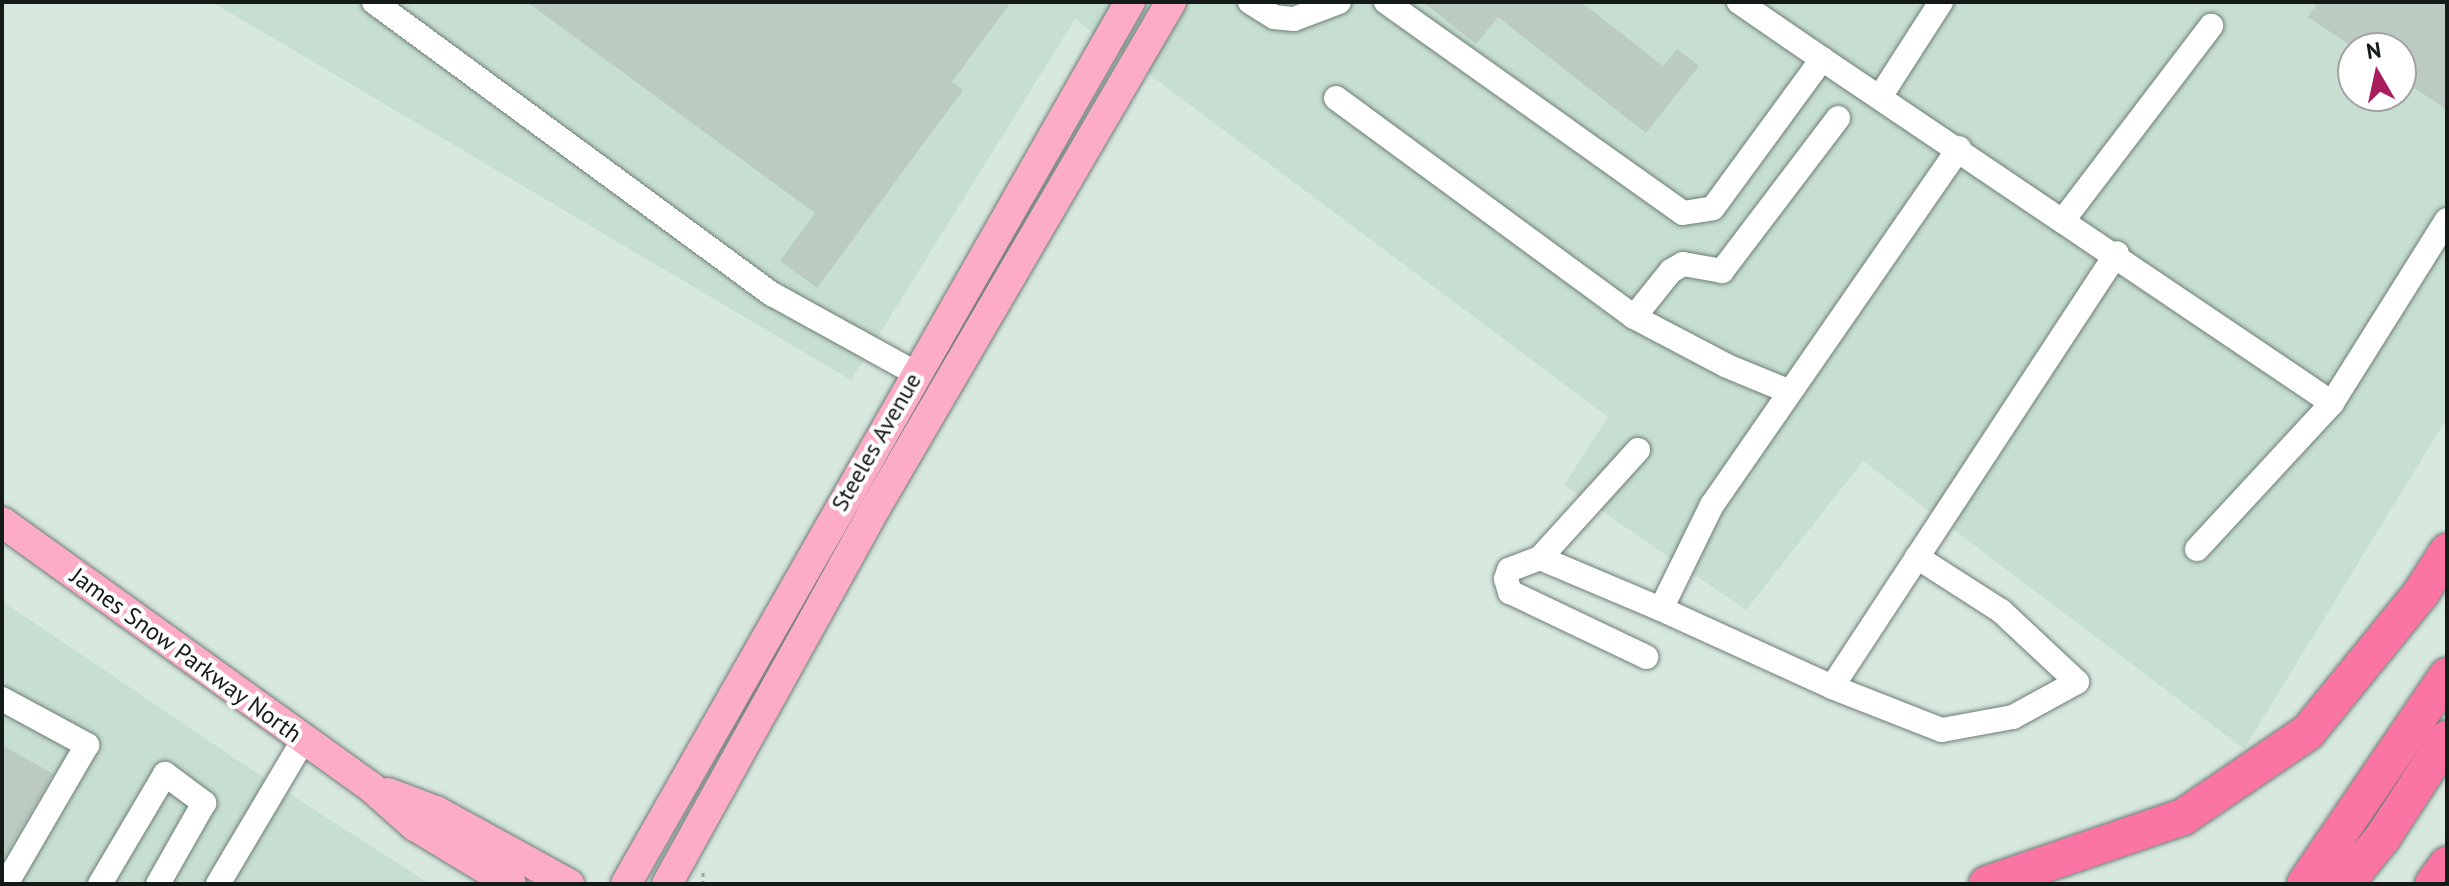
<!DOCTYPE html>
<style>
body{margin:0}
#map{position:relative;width:2449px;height:886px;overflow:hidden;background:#d7e8df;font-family:"PT Sans",sans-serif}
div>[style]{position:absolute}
.built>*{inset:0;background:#c6dfd1}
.building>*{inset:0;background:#bbcbc2}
.path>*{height:3px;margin-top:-1.5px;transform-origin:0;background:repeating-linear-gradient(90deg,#98a69f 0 4px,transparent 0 8px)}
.roads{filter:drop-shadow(0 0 2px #6e7d74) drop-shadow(0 0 2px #6e7d74)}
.minor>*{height:24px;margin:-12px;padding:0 12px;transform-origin:12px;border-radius:12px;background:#fff}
.major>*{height:30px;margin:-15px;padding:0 15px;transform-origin:15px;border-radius:15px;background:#fdacc8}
.highway>*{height:36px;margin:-18px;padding:0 18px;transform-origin:18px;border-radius:18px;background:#fb75a4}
span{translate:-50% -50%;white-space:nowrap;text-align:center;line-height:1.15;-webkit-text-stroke:8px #fff;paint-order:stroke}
.street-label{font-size:24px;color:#141a17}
.frame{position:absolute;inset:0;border:4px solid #141a17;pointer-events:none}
.north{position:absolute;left:2337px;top:32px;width:80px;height:80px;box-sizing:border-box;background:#fff;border:2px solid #a1a3a2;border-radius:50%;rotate:351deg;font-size:22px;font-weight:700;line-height:32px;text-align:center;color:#141a17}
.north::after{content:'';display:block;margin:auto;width:28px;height:36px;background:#a91d5c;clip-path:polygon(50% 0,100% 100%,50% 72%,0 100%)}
</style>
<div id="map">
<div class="built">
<i style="clip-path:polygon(evenodd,212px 2px,2447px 2px,2447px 418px,2244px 749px,1863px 461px,1746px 610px,1564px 485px,1608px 417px,1075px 19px,851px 380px,212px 2px,2353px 48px,2401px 48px,2401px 96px,2353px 96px,2353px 48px)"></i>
<i style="clip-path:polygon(2px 601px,243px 764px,430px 884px,2px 884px)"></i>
</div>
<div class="building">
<i style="clip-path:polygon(527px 2px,1011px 2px,952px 82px,963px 90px,817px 288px,780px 261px,815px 213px)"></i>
<i style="clip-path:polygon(1423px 2px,1581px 2px,1663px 66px,1677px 49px,1699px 66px,1646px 133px,1498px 17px,1476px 44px)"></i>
<i style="clip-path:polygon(2318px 2px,2447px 2px,2447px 110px,2401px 79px,2401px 48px,2354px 48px,2308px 17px)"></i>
<i style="clip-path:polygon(2px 745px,53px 774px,2px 861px)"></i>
</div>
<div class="path">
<i style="left:703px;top:884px;width:12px;rotate:-90deg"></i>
</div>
<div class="roads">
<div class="minor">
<i style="left:374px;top:2px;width:494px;rotate:36.3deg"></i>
<i style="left:772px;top:294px;width:163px;rotate:28.9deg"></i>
<i style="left:1250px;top:2px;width:28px;rotate:32deg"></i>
<i style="left:1274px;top:17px;width:20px;rotate:6deg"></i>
<i style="left:1294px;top:19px;width:48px;rotate:-20.7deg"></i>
<i style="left:1386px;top:2px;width:364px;rotate:35.4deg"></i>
<i style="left:1683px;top:213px;width:30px;rotate:-9deg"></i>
<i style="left:1713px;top:208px;width:185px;rotate:-53.8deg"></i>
<i style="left:1822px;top:59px;width:101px;rotate:-145.5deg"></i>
<i style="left:1822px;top:59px;width:615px;rotate:34deg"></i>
<i style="left:1880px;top:97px;width:113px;rotate:-57.3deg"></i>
<i style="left:1336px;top:98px;width:370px;rotate:36.3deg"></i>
<i style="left:1634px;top:317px;width:105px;rotate:27.8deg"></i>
<i style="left:1727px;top:366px;width:66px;rotate:22.3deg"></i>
<i style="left:2064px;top:219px;width:243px;rotate:-52.7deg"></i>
<i style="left:1634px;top:317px;width:59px;rotate:-51.2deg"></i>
<i style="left:1671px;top:271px;width:14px;rotate:-30deg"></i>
<i style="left:1683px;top:264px;width:40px;rotate:10deg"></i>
<i style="left:1722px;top:271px;width:192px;rotate:-52.8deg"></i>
<i style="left:1638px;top:450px;width:146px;rotate:132.2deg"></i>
<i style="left:1540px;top:558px;width:131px;rotate:22.9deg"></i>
<i style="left:1661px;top:609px;width:116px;rotate:-63.9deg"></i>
<i style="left:1712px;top:505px;width:434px;rotate:-55.3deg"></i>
<i style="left:2197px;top:549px;width:199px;rotate:-47.2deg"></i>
<i style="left:2332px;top:403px;width:216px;rotate:-57.9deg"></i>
<i style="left:1540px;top:558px;width:33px;rotate:159deg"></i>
<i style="left:1509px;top:570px;width:9px;rotate:108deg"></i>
<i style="left:1506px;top:579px;width:14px;rotate:73deg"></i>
<i style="left:1510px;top:592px;width:151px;rotate:25.5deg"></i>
<i style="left:1661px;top:609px;width:188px;rotate:24.5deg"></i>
<i style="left:1832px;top:687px;width:118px;rotate:21.4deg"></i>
<i style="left:1942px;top:730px;width:72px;rotate:-10.4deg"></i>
<i style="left:2013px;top:717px;width:73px;rotate:-28.7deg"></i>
<i style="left:2077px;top:682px;width:104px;rotate:-136.9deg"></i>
<i style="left:2001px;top:611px;width:100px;rotate:-147.3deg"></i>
<i style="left:1832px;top:687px;width:519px;rotate:-56.71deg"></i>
<i style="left:2px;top:699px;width:97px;rotate:28.4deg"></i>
<i style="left:87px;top:745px;width:161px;rotate:120.2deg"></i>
<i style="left:100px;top:884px;width:128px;rotate:-59.4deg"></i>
<i style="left:165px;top:774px;width:49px;rotate:36.6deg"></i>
<i style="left:204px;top:803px;width:93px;rotate:119.6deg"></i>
<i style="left:218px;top:884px;width:169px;rotate:-59.3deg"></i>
</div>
<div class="major">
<i style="left:2px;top:522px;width:454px;rotate:35.7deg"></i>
<i style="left:371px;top:787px;width:59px;rotate:41.6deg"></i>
<i style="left:415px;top:826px;width:112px;rotate:31.1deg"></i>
<i style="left:388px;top:793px;width:51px;rotate:20.6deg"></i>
<i style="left:436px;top:811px;width:152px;rotate:28.8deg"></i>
<i style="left:626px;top:884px;width:1016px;rotate:-60.26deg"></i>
<i style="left:667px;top:884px;width:431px;rotate:-61deg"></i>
<i style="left:876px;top:507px;width:585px;rotate:-59.71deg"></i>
</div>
<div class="highway">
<i style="left:1987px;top:884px;width:207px;rotate:-18.9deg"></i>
<i style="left:2183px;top:817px;width:151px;rotate:-34.2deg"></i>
<i style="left:2308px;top:732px;width:179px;rotate:-50.9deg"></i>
<i style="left:2421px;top:593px;width:49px;rotate:-57.6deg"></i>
<i style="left:2305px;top:884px;width:252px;rotate:-55.7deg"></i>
<i style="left:2345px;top:884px;width:60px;rotate:-51deg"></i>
<i style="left:2383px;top:837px;width:117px;rotate:-56.9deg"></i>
<i style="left:2433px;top:884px;width:24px;rotate:-54deg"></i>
</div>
</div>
<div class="street-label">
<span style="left:876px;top:442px;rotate:-60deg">Steeles Avenue</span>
<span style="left:186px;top:655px;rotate:36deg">James Snow Parkway North</span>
</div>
<div class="frame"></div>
<div class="north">N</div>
</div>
